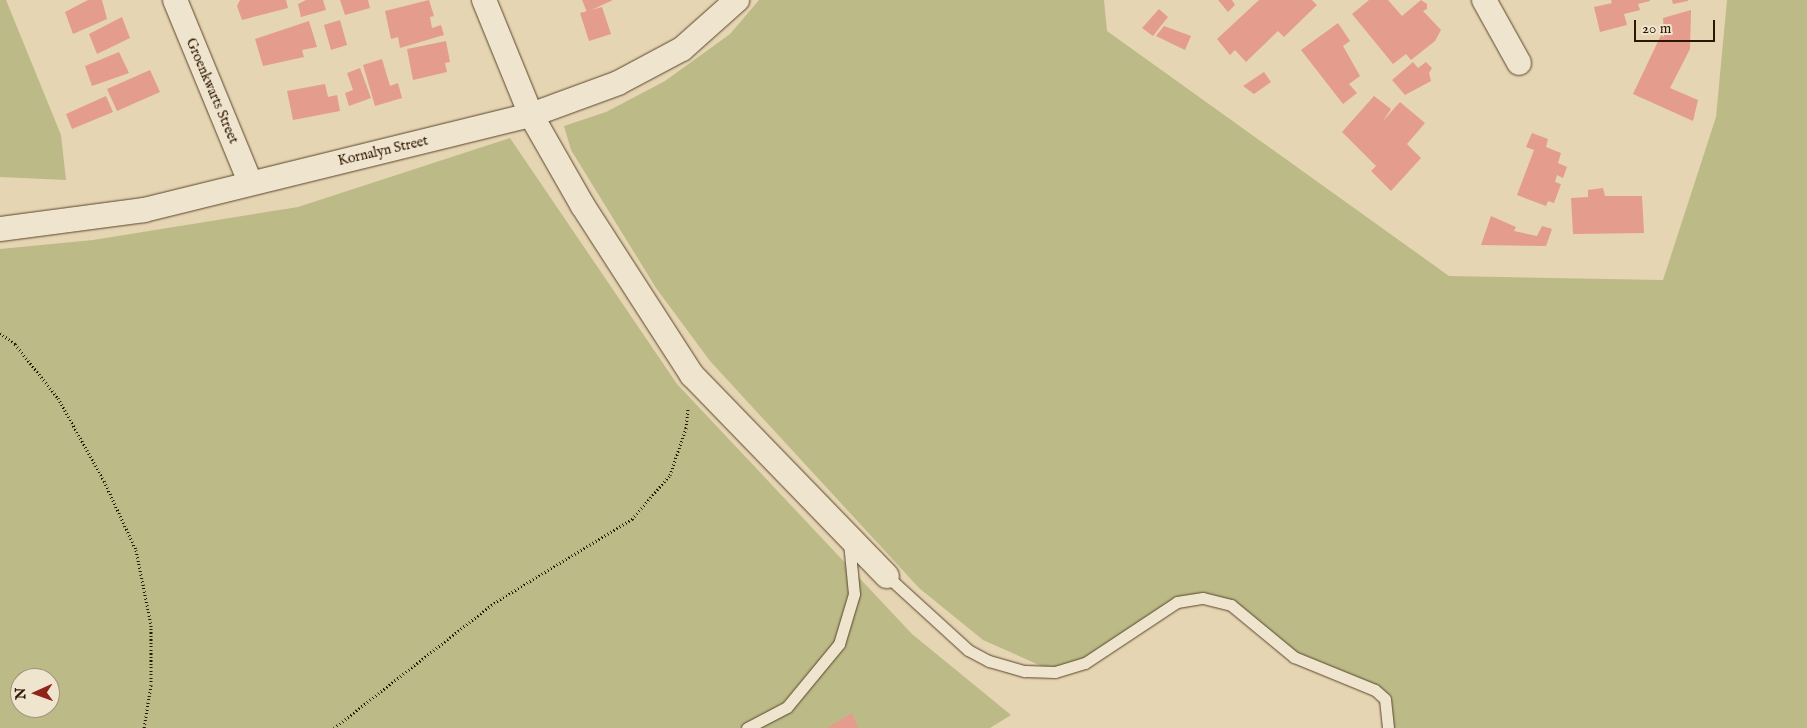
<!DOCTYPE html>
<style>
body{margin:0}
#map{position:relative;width:1807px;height:728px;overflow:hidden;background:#e6d5b2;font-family:"IM FELL English",serif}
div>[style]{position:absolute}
.green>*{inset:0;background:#bcbb87}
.building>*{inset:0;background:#e49c8c}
.path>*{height:3px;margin-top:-1.5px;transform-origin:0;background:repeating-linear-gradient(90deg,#2c1501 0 1px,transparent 0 3.5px)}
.roads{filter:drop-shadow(0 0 1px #5a452d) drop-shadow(0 0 1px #5a452d)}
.lane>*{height:11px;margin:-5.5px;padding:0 5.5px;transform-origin:5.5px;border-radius:5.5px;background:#efe4cd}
.street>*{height:24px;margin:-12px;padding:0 12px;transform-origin:12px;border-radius:12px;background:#efe4cd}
span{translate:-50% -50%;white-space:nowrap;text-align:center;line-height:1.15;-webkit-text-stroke:4.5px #efe4cd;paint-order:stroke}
.street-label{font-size:14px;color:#2c1501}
.north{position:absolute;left:10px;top:668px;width:50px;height:50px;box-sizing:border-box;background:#efe4cd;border:1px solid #a1917b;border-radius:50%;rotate:268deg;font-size:14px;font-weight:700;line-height:20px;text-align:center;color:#2c1501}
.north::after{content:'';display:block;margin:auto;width:18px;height:22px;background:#8f2418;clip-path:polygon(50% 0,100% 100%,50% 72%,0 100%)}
.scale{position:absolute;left:1634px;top:20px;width:81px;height:22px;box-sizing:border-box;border:2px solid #2c1501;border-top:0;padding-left:6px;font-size:15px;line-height:18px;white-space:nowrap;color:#2c1501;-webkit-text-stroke:4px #efe4cd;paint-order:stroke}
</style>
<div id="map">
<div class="green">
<i style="clip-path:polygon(0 0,6px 0,61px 135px,66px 180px,0 177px)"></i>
<i style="clip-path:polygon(759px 0,1104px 0,1107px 31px,1449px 276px,1663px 280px,1716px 117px,1727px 0,1807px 0,1807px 728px,1388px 728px,1385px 699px,1314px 666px,1231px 605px,1177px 602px,1117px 642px,1055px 672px,983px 640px,919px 588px,710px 361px,656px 288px,571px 150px,564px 126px,606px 112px,665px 81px,730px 34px)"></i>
<i style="clip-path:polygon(evenodd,510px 138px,677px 384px,912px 634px,1011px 715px,990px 728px,0 728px,0 249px,93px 240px,298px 207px,510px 138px,20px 678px,50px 678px,50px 708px,20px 708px,20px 678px)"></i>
</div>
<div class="building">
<i style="clip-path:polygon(88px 0,102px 0,107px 19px,73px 34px,65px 12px)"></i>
<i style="clip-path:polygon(240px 0,286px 0,288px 8px,242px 20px,237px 6px)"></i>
<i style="clip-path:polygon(306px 0,323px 0,326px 10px,301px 17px,298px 4px)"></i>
<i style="clip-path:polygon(340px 0,368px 0,370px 8px,345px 15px)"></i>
<i style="clip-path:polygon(429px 0,434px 16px,430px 17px,432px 28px,441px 25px,444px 35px,400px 48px,398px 37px,391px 39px,385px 11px)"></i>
<i style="clip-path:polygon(582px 0,613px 0,587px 12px)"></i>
<i style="clip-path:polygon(1218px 0,1232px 0,1235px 5px,1228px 12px)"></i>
<i style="clip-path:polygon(1259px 0,1312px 0,1317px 5px,1284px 37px,1278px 31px,1246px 62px,1235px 50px,1230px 55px,1217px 39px)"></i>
<i style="clip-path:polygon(1369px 0,1388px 0,1402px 16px,1421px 0,1427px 4px,1427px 9px,1423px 11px,1441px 30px,1435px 41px,1411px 60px,1406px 54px,1393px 64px,1352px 14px)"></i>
<i style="clip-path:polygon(1611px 0,1650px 0,1650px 1px,1638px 4px,1640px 10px,1624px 14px,1627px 25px,1600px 32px,1594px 7px,1612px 3px)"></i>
<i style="clip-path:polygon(1672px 0,1688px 0,1688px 1px,1673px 4px)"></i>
<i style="clip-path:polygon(602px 7px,611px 34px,589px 41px,580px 13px)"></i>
<i style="clip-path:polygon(1159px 9px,1168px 17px,1153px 36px,1142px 28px)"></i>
<i style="clip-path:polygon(1691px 10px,1690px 49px,1670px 88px,1698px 100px,1693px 121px,1633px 94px,1661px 35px,1664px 37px,1663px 18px)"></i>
<i style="clip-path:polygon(122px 17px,130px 38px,97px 54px,89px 34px)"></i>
<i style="clip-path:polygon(340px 20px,347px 45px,331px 50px,324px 25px)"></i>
<i style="clip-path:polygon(309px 21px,317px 47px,302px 50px,304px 57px,263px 66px,255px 39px)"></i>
<i style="clip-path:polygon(1338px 23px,1350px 41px,1343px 46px,1360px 76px,1349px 84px,1357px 93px,1343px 104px,1301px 50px)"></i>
<i style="clip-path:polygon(1164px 26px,1191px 36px,1185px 50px,1156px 36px)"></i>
<i style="clip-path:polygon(446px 41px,450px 62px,445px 63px,447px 72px,413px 80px,407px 49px)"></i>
<i style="clip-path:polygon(119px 52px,129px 73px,92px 86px,85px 66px)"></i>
<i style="clip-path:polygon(382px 59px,390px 86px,398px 83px,402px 98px,375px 106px,363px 65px)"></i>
<i style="clip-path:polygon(1413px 62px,1418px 68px,1426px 62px,1432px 68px,1429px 73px,1431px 81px,1405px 95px,1392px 80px)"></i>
<i style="clip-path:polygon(360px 68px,371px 98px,349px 106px,345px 93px,353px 90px,347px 73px)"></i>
<i style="clip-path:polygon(150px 70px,160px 92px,117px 111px,107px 89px)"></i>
<i style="clip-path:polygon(1264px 72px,1271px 82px,1254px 94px,1243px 86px)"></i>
<i style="clip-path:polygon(325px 84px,328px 97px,337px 95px,340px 111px,293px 120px,287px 91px)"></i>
<i style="clip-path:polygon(106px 96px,113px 112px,72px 129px,66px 114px)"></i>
<i style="clip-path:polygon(1374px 96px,1391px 109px,1383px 121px,1400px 102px,1425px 123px,1407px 144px,1421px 158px,1391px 191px,1371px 171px,1376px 166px,1342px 132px)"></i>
<i style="clip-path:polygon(1532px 133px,1548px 139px,1546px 147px,1561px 153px,1558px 163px,1567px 167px,1563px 178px,1557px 175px,1555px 182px,1561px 184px,1554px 203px,1548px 201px,1546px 206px,1517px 195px,1534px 150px,1526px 147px)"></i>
<i style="clip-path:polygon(1603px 188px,1605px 196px,1642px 196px,1644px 233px,1573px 234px,1571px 198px,1588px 197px,1588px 190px)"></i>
<i style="clip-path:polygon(1491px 216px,1516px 227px,1514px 231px,1537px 236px,1542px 226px,1552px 229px,1546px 246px,1481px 245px)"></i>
<i style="clip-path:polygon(852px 713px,858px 728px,827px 728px)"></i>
</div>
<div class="path">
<i style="left:0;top:333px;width:19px;rotate:36deg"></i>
<i style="left:15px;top:344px;width:69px;rotate:51.5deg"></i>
<i style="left:58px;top:398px;width:95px;rotate:61deg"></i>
<i style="left:104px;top:481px;width:76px;rotate:65.1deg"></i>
<i style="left:136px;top:550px;width:76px;rotate:78.7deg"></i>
<i style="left:151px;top:625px;width:60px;rotate:90deg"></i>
<i style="left:151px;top:685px;width:44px;rotate:99.2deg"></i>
<i style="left:334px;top:728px;width:203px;rotate:-38deg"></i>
<i style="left:494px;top:603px;width:162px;rotate:-31.3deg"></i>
<i style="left:632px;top:519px;width:58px;rotate:-49.2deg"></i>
<i style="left:670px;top:475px;width:50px;rotate:-71.2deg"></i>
<i style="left:686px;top:428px;width:19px;rotate:-84deg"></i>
</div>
<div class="roads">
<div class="lane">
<i style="left:887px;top:576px;width:110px;rotate:42.4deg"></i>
<i style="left:968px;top:650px;width:24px;rotate:28deg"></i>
<i style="left:989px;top:661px;width:37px;rotate:16deg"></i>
<i style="left:1025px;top:671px;width:30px;rotate:2deg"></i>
<i style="left:1055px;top:672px;width:31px;rotate:-17deg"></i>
<i style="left:1085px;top:663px;width:110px;rotate:-33.5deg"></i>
<i style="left:1177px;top:602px;width:26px;rotate:-9deg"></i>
<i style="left:1203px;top:598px;width:29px;rotate:14deg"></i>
<i style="left:1231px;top:605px;width:82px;rotate:39.5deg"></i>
<i style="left:1294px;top:657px;width:87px;rotate:22.2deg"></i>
<i style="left:1375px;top:690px;width:13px;rotate:42deg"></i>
<i style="left:1385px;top:699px;width:29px;rotate:84deg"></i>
<i style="left:747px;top:728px;width:45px;rotate:-27.7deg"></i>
<i style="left:787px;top:707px;width:82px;rotate:-50.5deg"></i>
<i style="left:839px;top:644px;width:52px;rotate:-73.3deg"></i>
<i style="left:854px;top:594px;width:52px;rotate:-95.5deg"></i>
</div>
<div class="street">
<i style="left:175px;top:0;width:197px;rotate:67.6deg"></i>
<i style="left:484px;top:0;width:124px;rotate:67.8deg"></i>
<i style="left:531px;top:115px;width:105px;rotate:60.3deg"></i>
<i style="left:583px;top:206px;width:201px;rotate:57.2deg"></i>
<i style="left:692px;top:375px;width:280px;rotate:45.9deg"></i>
<i style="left:1484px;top:0;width:72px;rotate:60.9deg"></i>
<i style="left:0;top:229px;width:145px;rotate:-7.5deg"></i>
<i style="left:144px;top:210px;width:398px;rotate:-13.8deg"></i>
<i style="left:531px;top:115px;width:93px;rotate:-20.2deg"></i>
<i style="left:618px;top:83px;width:72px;rotate:-28deg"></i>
<i style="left:682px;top:49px;width:74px;rotate:-41.7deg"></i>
</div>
</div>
<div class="street-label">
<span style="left:212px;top:91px;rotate:67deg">Groenkwarts Street</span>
<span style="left:383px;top:151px;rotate:-13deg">Kornalyn Street</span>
</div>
<div class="north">N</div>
<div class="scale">20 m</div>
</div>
